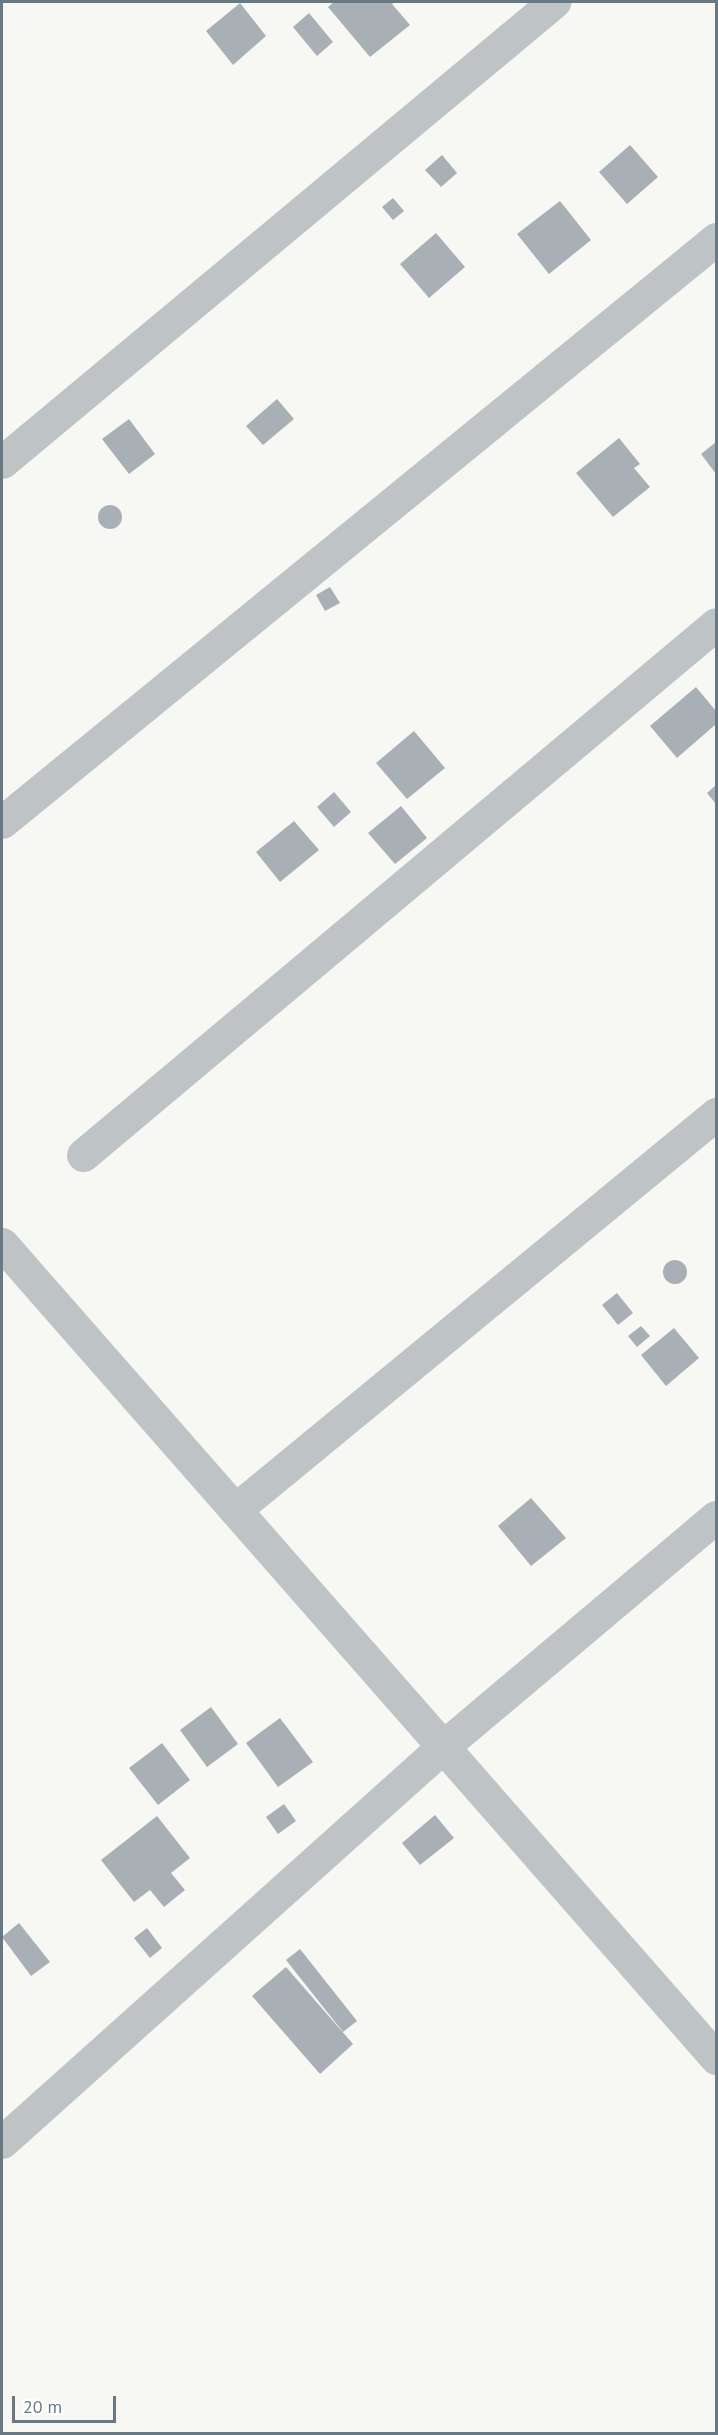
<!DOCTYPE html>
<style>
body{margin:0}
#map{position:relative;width:718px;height:2435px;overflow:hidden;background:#f7f7f4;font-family:"PT Sans",sans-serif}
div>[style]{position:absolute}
.building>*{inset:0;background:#a8b0b5}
.round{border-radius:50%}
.minor>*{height:33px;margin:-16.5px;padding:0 16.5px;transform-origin:16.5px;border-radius:16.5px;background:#bec3c6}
span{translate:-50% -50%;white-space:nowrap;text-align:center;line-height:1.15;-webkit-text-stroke:6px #fff;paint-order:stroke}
.frame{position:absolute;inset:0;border:3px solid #687984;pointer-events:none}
.scale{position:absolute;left:12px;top:2396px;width:104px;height:27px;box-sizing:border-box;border:3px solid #687984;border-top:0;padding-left:8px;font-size:18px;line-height:21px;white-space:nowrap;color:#687984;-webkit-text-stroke:4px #fff;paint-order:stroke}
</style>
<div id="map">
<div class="building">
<i style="clip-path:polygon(334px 2px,395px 2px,392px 4px,410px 25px,370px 57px,328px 7px)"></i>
<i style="clip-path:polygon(240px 3px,266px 36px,233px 65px,206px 31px)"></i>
<i style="clip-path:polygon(309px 13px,333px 42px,317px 56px,293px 27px)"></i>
<i style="clip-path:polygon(630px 145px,658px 177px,627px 204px,599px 172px)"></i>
<i style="clip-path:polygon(442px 155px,457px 173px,441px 187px,425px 170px)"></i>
<i style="clip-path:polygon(393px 198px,404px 211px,393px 220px,382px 207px)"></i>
<i style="clip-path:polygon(560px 201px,591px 240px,549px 274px,517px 234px)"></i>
<i style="clip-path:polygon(436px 233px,465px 267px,429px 298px,400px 264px)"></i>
<i style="clip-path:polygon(277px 399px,294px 419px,263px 445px,246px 426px)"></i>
<i style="clip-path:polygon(129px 419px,155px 454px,129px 474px,102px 439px)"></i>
<i style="clip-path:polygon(619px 438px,640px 464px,634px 468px,650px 487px,613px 517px,576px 473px)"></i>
<i style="clip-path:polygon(716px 442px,716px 474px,701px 454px)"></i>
<i class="round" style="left:98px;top:505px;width:24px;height:24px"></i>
<i style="clip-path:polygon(330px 587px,340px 603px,325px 611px,316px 595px)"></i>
<i style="clip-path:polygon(696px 687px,716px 711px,716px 724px,677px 758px,650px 726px)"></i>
<i style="clip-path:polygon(414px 731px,445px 768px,407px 799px,376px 763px)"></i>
<i style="clip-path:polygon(716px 785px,716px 804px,707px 793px)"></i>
<i style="clip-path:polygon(334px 792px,351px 812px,334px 827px,317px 807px)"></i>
<i style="clip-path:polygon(401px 806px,427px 838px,395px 864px,368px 833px)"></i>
<i style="clip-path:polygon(294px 821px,319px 850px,280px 882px,256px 852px)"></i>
<i class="round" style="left:663px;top:1260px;width:24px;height:24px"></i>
<i style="clip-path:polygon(617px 1293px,633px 1313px,618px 1325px,602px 1305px)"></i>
<i style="clip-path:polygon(641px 1326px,650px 1336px,637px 1347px,628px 1336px)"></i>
<i style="clip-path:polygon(674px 1328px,699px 1358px,666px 1386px,641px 1355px)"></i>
<i style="clip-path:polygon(531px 1498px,566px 1538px,531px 1566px,498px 1526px)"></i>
<i style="clip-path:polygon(211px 1707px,238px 1744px,207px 1767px,180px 1730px)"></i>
<i style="clip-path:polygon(280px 1718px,313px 1762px,278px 1787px,246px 1743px)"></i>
<i style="clip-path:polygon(162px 1743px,190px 1780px,158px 1805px,129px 1768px)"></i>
<i style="clip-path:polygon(284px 1804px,296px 1821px,278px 1834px,266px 1817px)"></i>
<i style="clip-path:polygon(435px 1815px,454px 1838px,420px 1865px,402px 1843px)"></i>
<i style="clip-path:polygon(157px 1816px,190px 1858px,171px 1873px,185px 1890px,164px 1907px,150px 1890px,134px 1902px,101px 1860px)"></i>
<i style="clip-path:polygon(19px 1923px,50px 1962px,31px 1976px,2px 1937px)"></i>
<i style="clip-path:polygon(147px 1928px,162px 1948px,150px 1958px,134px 1938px)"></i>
<i style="clip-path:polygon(300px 1949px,357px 2021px,343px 2032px,286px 1960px)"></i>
<i style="clip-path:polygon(286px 1967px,353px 2044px,320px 2074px,252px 1996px)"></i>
</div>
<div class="minor">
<i style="left:2px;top:462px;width:719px;rotate:-39.81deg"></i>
<i style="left:2px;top:822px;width:922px;rotate:-39.23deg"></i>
<i style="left:83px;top:1155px;width:826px;rotate:-39.99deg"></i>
<i style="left:2px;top:1244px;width:1083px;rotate:48.74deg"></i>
<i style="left:236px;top:1509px;width:622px;rotate:-39.45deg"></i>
<i style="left:2px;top:2142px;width:595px;rotate:-41.87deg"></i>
<i style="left:445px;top:1745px;width:354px;rotate:-40.1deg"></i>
</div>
<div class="frame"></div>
<div class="scale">20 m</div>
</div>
